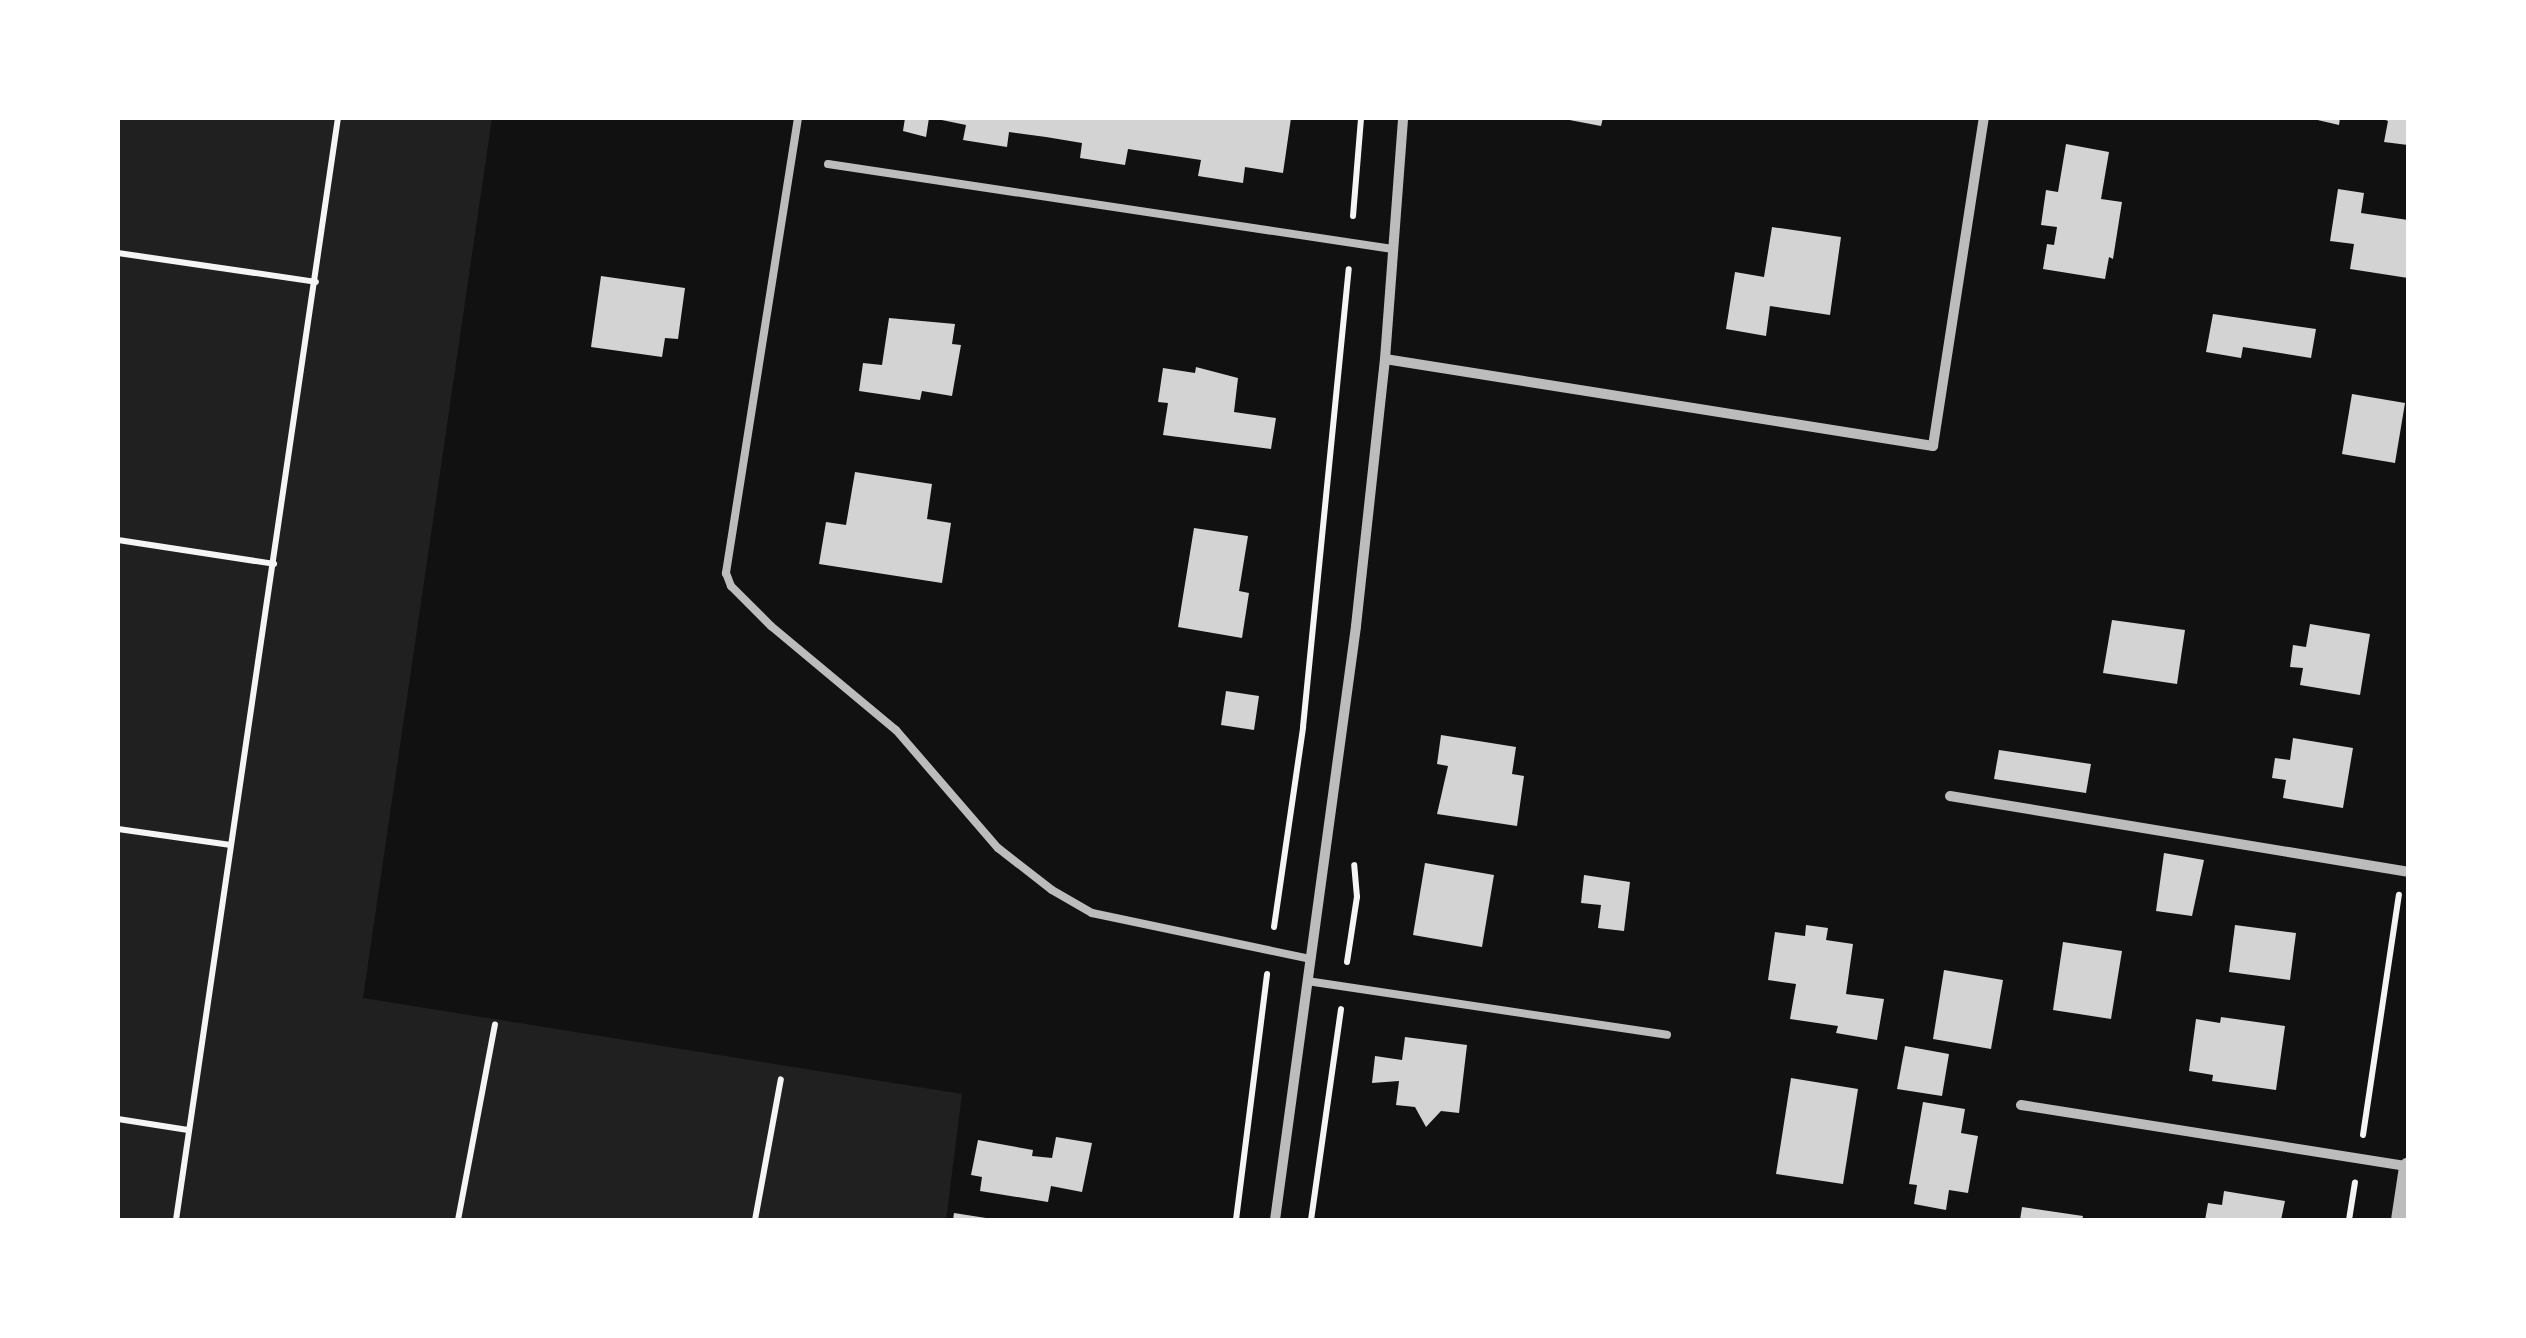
<!DOCTYPE html>
<style>
body{margin:0}
#map{position:relative;width:2526px;height:1338px;overflow:hidden;background:#111;font-family:Lato,sans-serif}
div>[style]{position:absolute}
.green>*{inset:0;background:#202020}
.building>*{inset:0;background:#d3d3d3}
.path>*{height:6px;margin:-3px;padding:0 3px;transform-origin:3px;border-radius:3px;background:#f5f5f5}
.service>*{height:8px;margin:-4px;padding:0 4px;transform-origin:4px;border-radius:4px;background:#bcbcbc}
.minor>*{height:10px;margin:-5px;padding:0 5px;transform-origin:5px;border-radius:5px;background:#bcbcbc}
.tertiary>*{height:18px;margin:-9px;padding:0 9px;transform-origin:9px;border-radius:9px;background:#bcbcbc}
span{translate:-50% -50%;white-space:nowrap;text-align:center;line-height:1.15;-webkit-text-stroke:10px #fff;paint-order:stroke}
.frame{position:absolute;inset:0;border:120px solid #fff;pointer-events:none}
</style>
<div id="map">
<div class="green">
<i style="clip-path:polygon(118px 118px,492px 118px,363px 998px,962px 1094px,946px 1220px,118px 1220px)"></i>
</div>
<div class="building">
<i style="clip-path:polygon(905px 118px,929px 118px,926px 137px,903px 131px)"></i>
<i style="clip-path:polygon(932px 118px,1291px 118px,1283px 173px,1245px 167px,1243px 183px,1198px 176px,1201px 160px,1128px 149px,1125px 165px,1080px 158px,1082px 143px,1046px 137px,1009px 132px,1007px 147px,963px 140px,966px 125px)"></i>
<i style="clip-path:polygon(1559px 118px,1603px 118px,1601px 126px)"></i>
<i style="clip-path:polygon(2309px 118px,2340px 118px,2339px 125px)"></i>
<i style="clip-path:polygon(2380px 118px,2408px 118px,2408px 145px,2384px 142px,2388px 121px)"></i>
<i style="clip-path:polygon(2066px 144px,2109px 152px,2101px 199px,2122px 202px,2113px 259px,2109px 257px,2105px 279px,2043px 269px,2047px 244px,2054px 245px,2057px 227px,2041px 225px,2046px 190px,2058px 192px)"></i>
<i style="clip-path:polygon(2338px 189px,2364px 193px,2361px 213px,2408px 220px,2408px 278px,2350px 269px,2354px 244px,2330px 241px)"></i>
<i style="clip-path:polygon(1772px 227px,1841px 237px,1830px 315px,1770px 306px,1766px 336px,1726px 329px,1735px 272px,1764px 277px)"></i>
<i style="clip-path:polygon(601px 276px,685px 288px,678px 339px,665px 338px,662px 357px,591px 347px)"></i>
<i style="clip-path:polygon(2213px 314px,2316px 329px,2311px 358px,2243px 347px,2241px 358px,2206px 352px)"></i>
<i style="clip-path:polygon(889px 318px,955px 324px,952px 344px,961px 345px,952px 396px,922px 391px,920px 400px,859px 391px,863px 363px,882px 365px)"></i>
<i style="clip-path:polygon(1196px 367px,1238px 378px,1234px 412px,1276px 418px,1271px 449px,1163px 435px,1168px 403px,1158px 402px,1163px 368px,1195px 373px)"></i>
<i style="clip-path:polygon(2352px 394px,2405px 403px,2395px 463px,2342px 454px)"></i>
<i style="clip-path:polygon(855px 472px,932px 484px,927px 519px,951px 523px,942px 583px,819px 564px,826px 522px,846px 525px)"></i>
<i style="clip-path:polygon(1194px 528px,1248px 536px,1239px 591px,1249px 593px,1242px 638px,1178px 627px)"></i>
<i style="clip-path:polygon(2112px 620px,2185px 630px,2177px 684px,2103px 673px)"></i>
<i style="clip-path:polygon(2310px 624px,2370px 634px,2360px 695px,2300px 685px,2303px 668px,2290px 667px,2293px 645px,2306px 647px)"></i>
<i style="clip-path:polygon(1226px 691px,1259px 696px,1254px 730px,1221px 725px)"></i>
<i style="clip-path:polygon(1441px 735px,1516px 747px,1512px 774px,1524px 776px,1517px 826px,1437px 814px,1448px 766px,1437px 764px)"></i>
<i style="clip-path:polygon(2293px 738px,2353px 748px,2343px 808px,2283px 798px,2286px 780px,2272px 778px,2275px 758px,2290px 760px)"></i>
<i style="clip-path:polygon(1999px 750px,2091px 764px,2086px 793px,1994px 779px)"></i>
<i style="clip-path:polygon(2164px 853px,2204px 860px,2192px 916px,2156px 911px)"></i>
<i style="clip-path:polygon(1425px 863px,1494px 875px,1482px 947px,1413px 935px)"></i>
<i style="clip-path:polygon(1584px 875px,1630px 882px,1624px 931px,1598px 928px,1601px 905px,1581px 903px)"></i>
<i style="clip-path:polygon(1806px 925px,1828px 928px,1826px 940px,1853px 944px,1846px 994px,1884px 999px,1877px 1040px,1836px 1033px,1838px 1026px,1790px 1019px,1796px 984px,1768px 980px,1775px 932px,1805px 936px)"></i>
<i style="clip-path:polygon(2235px 925px,2296px 933px,2290px 980px,2229px 972px)"></i>
<i style="clip-path:polygon(2063px 942px,2122px 951px,2111px 1019px,2053px 1010px)"></i>
<i style="clip-path:polygon(1944px 970px,2003px 980px,1991px 1049px,1933px 1039px)"></i>
<i style="clip-path:polygon(2221px 1017px,2285px 1026px,2276px 1090px,2212px 1081px,2213px 1075px,2189px 1071px,2196px 1019px,2220px 1023px)"></i>
<i style="clip-path:polygon(1405px 1037px,1467px 1045px,1459px 1113px,1441px 1111px,1426px 1127px,1415px 1107px,1396px 1105px,1399px 1081px,1372px 1083px,1375px 1056px,1402px 1060px)"></i>
<i style="clip-path:polygon(1905px 1046px,1949px 1054px,1942px 1096px,1897px 1089px)"></i>
<i style="clip-path:polygon(1791px 1078px,1858px 1089px,1843px 1184px,1776px 1174px)"></i>
<i style="clip-path:polygon(1923px 1102px,1965px 1109px,1961px 1133px,1978px 1136px,1968px 1193px,1949px 1190px,1946px 1210px,1914px 1204px,1917px 1185px,1909px 1184px)"></i>
<i style="clip-path:polygon(1056px 1137px,1092px 1143px,1082px 1192px,1051px 1186px,1048px 1202px,980px 1191px,982px 1177px,971px 1175px,978px 1140px,1033px 1150px,1032px 1156px,1052px 1158px)"></i>
<i style="clip-path:polygon(2224px 1191px,2285px 1201px,2281px 1220px,2205px 1220px,2208px 1203px,2222px 1205px)"></i>
<i style="clip-path:polygon(2022px 1207px,2083px 1216px,2082px 1220px,2020px 1220px)"></i>
<i style="clip-path:polygon(954px 1213px,986px 1218px,986px 1220px,953px 1220px)"></i>
</div>
<div class="path">
<i style="left:1353px;top:216px;width:98px;rotate:-85.3deg"></i>
<i style="left:118px;top:253px;width:200px;rotate:8.3deg"></i>
<i style="left:118px;top:540px;width:158px;rotate:8.7deg"></i>
<i style="left:118px;top:829px;width:114px;rotate:8.1deg"></i>
<i style="left:1274px;top:927px;width:202px;rotate:-81.7deg"></i>
<i style="left:1303px;top:727px;width:460px;rotate:-84.3deg"></i>
<i style="left:1347px;top:962px;width:66px;rotate:-81.3deg"></i>
<i style="left:1357px;top:897px;width:32px;rotate:-95deg"></i>
<i style="left:118px;top:1119px;width:71px;rotate:8.9deg"></i>
<i style="left:2363px;top:1135px;width:243px;rotate:-81.5deg"></i>
<i style="left:176px;top:1220px;width:1114px;rotate:-81.64deg"></i>
<i style="left:458px;top:1220px;width:199px;rotate:-79.3deg"></i>
<i style="left:755px;top:1220px;width:143px;rotate:-79.6deg"></i>
<i style="left:1236px;top:1220px;width:248px;rotate:-82.8deg"></i>
<i style="left:1311px;top:1220px;width:213px;rotate:-81.9deg"></i>
<i style="left:2349px;top:1220px;width:38px;rotate:-81deg"></i>
</div>
<div class="service">
<i style="left:798px;top:118px;width:461px;rotate:99deg"></i>
<i style="left:726px;top:573px;width:14px;rotate:69deg"></i>
<i style="left:731px;top:586px;width:57px;rotate:45deg"></i>
<i style="left:771px;top:626px;width:163px;rotate:39.8deg"></i>
<i style="left:896px;top:730px;width:156px;rotate:49.2deg"></i>
<i style="left:998px;top:848px;width:68px;rotate:37.9deg"></i>
<i style="left:1052px;top:890px;width:46px;rotate:29.9deg"></i>
<i style="left:1092px;top:913px;width:224px;rotate:11.9deg"></i>
<i style="left:828px;top:164px;width:571px;rotate:8.56deg"></i>
<i style="left:1307px;top:981px;width:364px;rotate:8.5deg"></i>
</div>
<div class="minor">
<i style="left:1385px;top:359px;width:555px;rotate:9.02deg"></i>
<i style="left:1933px;top:446px;width:332px;rotate:-81.2deg"></i>
<i style="left:1950px;top:796px;width:464px;rotate:9.4deg"></i>
<i style="left:2021px;top:1105px;width:392px;rotate:9deg"></i>
<i style="left:1275px;top:1220px;width:599px;rotate:-82.23deg"></i>
<i style="left:1356px;top:626px;width:269px;rotate:-83.8deg"></i>
<i style="left:1385px;top:359px;width:242px;rotate:-85.7deg"></i>
</div>
<div class="tertiary">
<i style="left:2400px;top:1220px;width:54px;rotate:-81.4deg"></i>
</div>
<div class="frame"></div>
</div>
